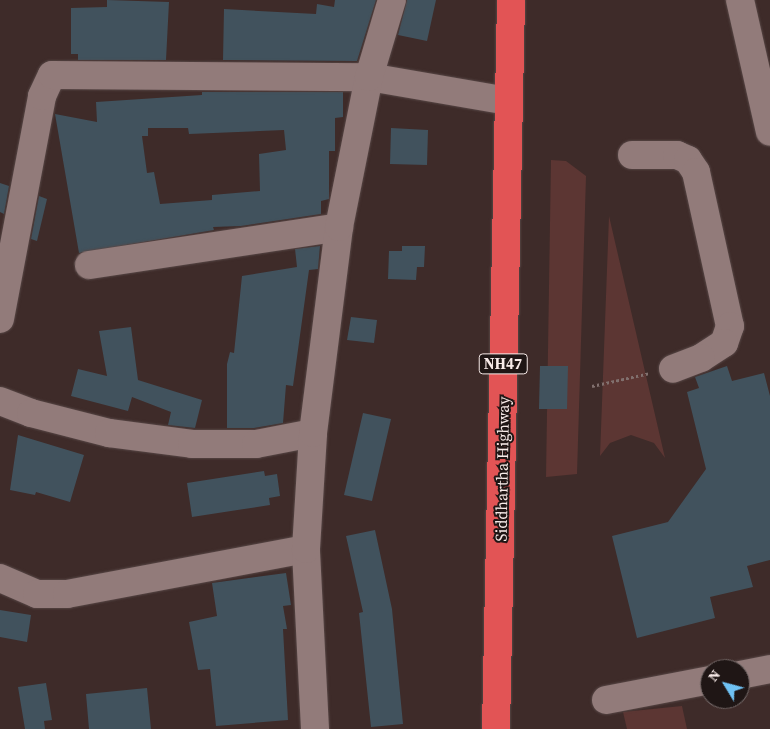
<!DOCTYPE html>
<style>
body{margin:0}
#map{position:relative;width:770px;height:729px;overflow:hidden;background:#3e2b29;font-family:"Source Serif 4",serif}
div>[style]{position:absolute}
.green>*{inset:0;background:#5c3633}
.building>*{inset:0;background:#41525d}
.path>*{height:3px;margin-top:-1.5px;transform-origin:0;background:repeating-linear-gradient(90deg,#81706e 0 2.5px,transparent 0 5px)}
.roads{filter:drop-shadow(0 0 1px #574746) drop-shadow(0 0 1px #574746)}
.minor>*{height:28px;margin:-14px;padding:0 14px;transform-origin:14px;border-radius:14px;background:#927b7a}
.highway>*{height:28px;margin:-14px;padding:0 14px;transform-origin:14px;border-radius:14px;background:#e25455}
span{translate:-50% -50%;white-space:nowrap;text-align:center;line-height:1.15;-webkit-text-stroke:4px #1f1615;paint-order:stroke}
.shield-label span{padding:1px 4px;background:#1f1615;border:1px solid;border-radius:4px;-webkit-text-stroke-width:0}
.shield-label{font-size:15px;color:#f8ebe9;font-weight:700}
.street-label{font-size:16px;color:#f8ebe9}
.north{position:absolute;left:700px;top:659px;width:50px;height:50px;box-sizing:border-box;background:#1f1615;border:1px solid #766b6a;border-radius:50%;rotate:307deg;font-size:14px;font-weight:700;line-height:20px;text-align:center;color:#f8ebe9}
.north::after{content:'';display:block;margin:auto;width:18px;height:22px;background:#6fc2f4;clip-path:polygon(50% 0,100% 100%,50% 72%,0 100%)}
</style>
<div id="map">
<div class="green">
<i style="clip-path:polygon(551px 160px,566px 161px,586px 176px,577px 474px,546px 477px)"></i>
<i style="clip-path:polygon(609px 216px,665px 458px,654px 443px,631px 435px,610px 443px,600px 456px)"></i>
<i style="clip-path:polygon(682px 706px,687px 729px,627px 729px,623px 712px)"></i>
</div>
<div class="building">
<i style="clip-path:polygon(107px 0,169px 2px,166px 60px,78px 60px,78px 54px,71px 54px,71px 8px,107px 7px)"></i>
<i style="clip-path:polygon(335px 0,376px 0,357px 61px,223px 60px,224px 9px,316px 14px,317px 4px,334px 7px)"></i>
<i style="clip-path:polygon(407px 0,436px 0,427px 41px,398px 35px)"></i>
<i style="clip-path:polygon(evenodd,202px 92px,343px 92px,343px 117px,335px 118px,335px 151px,329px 151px,329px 199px,321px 201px,321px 214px,241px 226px,213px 227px,214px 230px,79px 253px,55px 114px,97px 122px,96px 102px,202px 95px,202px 92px,148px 128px,188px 128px,189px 134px,284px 130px,286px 150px,259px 154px,260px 191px,212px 195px,212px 200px,160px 204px,154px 172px,147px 173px,142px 136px,148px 136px,148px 128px)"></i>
<i style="clip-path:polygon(391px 128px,428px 130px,427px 165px,390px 164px)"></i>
<i style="clip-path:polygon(0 183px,9px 186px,4px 214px,0 212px)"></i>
<i style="clip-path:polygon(39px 196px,47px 199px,37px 241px,31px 239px)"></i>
<i style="clip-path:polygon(320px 246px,318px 269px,309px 270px,293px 386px,286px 385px,283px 423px,254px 428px,227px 428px,227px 364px,230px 352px,234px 353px,242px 276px,297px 267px,295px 249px)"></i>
<i style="clip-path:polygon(402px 246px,425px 246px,424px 267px,417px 267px,416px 280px,388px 279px,389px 251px,402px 251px)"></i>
<i style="clip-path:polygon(351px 317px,377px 320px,374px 343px,347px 340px)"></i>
<i style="clip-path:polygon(131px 327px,138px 380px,202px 400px,195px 428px,168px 425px,171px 412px,132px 397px,128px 411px,71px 396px,78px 369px,107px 376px,99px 331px)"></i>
<i style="clip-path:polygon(540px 366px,568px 366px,567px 409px,539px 409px)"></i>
<i style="clip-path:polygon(727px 366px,732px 381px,764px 373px,770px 396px,770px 560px,747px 566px,753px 587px,710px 597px,715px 618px,637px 638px,612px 536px,668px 522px,706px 469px,687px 392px,699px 388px,695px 377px)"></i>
<i style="clip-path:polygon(363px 413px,391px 419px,372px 501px,344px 495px)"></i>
<i style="clip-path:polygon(18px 435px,84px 455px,70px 502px,36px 492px,35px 495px,10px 490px)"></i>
<i style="clip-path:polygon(264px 471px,265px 476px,277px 474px,280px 496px,269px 498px,270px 505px,192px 517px,187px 483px)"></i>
<i style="clip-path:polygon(375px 530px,392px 609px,403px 724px,371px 727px,359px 613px,363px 612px,346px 536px)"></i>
<i style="clip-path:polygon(286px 573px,291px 605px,283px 606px,287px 629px,283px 629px,288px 720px,216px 726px,210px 669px,198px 670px,189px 622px,217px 616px,212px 583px)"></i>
<i style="clip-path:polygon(0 610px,31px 615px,27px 642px,0 637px)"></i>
<i style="clip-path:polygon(46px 683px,52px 720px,44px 721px,45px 729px,25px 729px,18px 687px)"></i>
<i style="clip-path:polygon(147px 688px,151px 729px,89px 729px,86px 694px)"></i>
</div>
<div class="path">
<i style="left:592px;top:386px;width:59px;rotate:-12.6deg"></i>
</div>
<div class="roads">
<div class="minor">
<i style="left:740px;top:0;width:135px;rotate:77.2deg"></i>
<i style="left:632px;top:155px;width:45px"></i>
<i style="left:677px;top:155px;width:12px;rotate:24deg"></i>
<i style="left:688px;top:160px;width:14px;rotate:56deg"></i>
<i style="left:696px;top:172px;width:158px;rotate:77.6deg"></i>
<i style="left:730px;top:326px;width:18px;rotate:109deg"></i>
<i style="left:724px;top:343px;width:27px;rotate:147deg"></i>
<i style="left:701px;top:358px;width:30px;rotate:159deg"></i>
<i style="left:89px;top:265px;width:253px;rotate:-8.6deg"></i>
<i style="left:0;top:319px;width:227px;rotate:-79.3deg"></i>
<i style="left:42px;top:96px;width:23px;rotate:-65deg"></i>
<i style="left:52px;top:75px;width:317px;rotate:0.4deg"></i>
<i style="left:369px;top:77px;width:141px;rotate:9.8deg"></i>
<i style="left:0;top:401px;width:33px;rotate:21deg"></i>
<i style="left:31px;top:413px;width:81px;rotate:14.4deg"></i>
<i style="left:109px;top:433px;width:84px;rotate:7.5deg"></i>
<i style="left:192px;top:444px;width:64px"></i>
<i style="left:256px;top:444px;width:58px;rotate:-10.9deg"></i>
<i style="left:0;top:578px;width:40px;rotate:23.4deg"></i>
<i style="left:37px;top:594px;width:30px"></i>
<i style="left:67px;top:594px;width:243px;rotate:-10.7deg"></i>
<i style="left:740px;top:675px;width:31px;rotate:-11deg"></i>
<i style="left:606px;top:700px;width:106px;rotate:-10.9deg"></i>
<i style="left:315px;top:729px;width:180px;rotate:-92.9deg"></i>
<i style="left:306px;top:549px;width:116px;rotate:-86.5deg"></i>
<i style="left:313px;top:433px;width:208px;rotate:-82.8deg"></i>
<i style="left:339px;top:227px;width:153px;rotate:-78.7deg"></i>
<i style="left:369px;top:77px;width:80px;rotate:-73.4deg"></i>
</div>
<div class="highway">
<i style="left:496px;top:729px;width:729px;rotate:-88.82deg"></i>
</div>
</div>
<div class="shield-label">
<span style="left:503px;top:364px">NH47</span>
</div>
<div class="street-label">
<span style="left:502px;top:469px;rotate:-89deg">Siddhartha Highway</span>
</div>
<div class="north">N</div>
</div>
